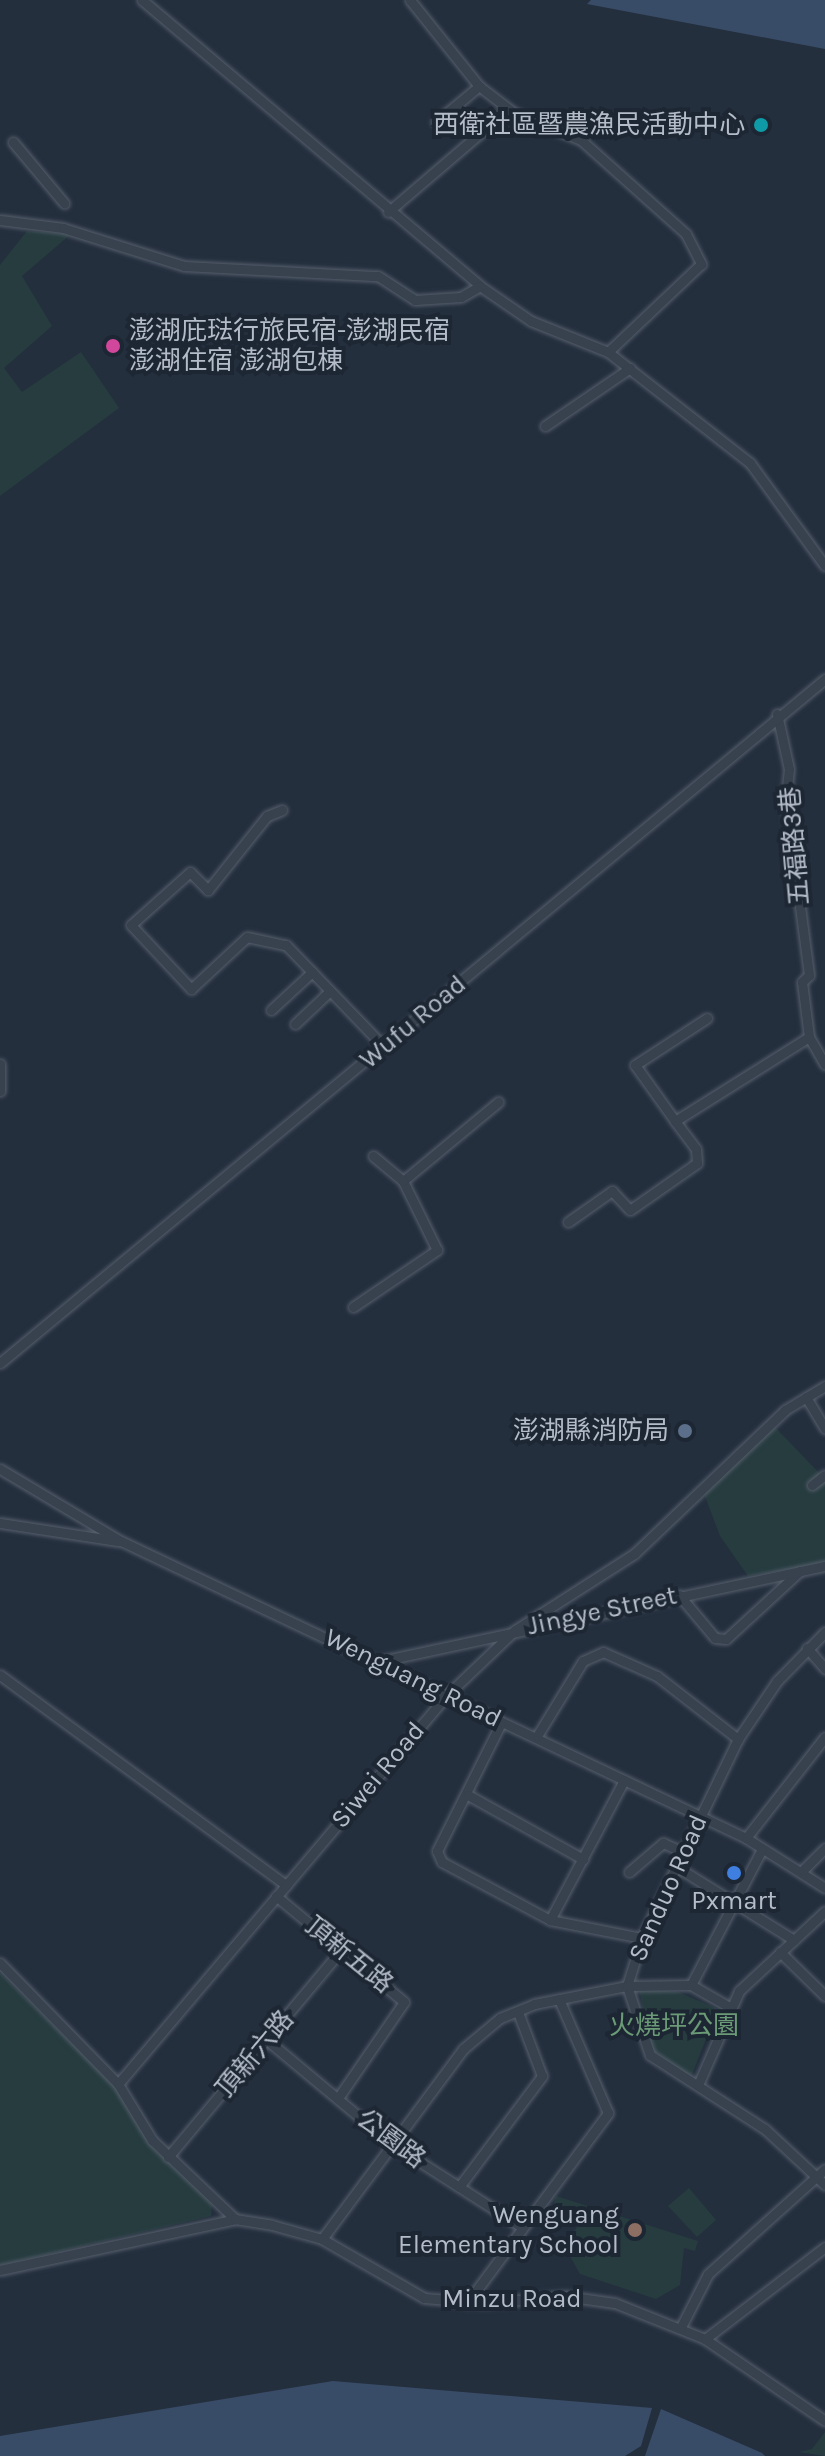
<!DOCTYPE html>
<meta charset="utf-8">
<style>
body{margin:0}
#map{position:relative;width:825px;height:2456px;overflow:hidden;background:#242f3e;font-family:Karla,"Noto Sans TC",sans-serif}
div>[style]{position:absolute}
.green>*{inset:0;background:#263c3f}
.water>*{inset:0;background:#394c67}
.roads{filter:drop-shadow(0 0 2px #565f6c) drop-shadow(0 0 2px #565f6c)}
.minor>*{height:9px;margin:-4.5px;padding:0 4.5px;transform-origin:4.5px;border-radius:4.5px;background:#38414e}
.dots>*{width:22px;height:22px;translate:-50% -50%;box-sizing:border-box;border:4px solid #1d2633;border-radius:50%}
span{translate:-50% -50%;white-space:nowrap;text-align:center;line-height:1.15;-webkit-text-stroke:8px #1d2633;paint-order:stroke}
.poi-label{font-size:26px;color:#b4bcc9}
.right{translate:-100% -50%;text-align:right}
.left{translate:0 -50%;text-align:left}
.street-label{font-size:26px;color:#b4bcc9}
.park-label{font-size:26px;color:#6b9a76}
</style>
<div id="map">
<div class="green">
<i style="clip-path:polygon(27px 231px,71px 234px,22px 276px,52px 326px,4px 368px,22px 392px,81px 352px,119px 408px,0 496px,0 265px)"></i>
<i style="clip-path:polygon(773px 1425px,825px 1479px,825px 1563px,748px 1576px,720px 1536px,703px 1491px)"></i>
<i style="clip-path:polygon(0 1973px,116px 2088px,149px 2144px,212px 2204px,211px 2216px,0 2265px)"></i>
<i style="clip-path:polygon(639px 1988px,678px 1992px,718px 2009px,691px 2077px,650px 2048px)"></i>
<i style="clip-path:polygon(689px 2188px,716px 2220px,697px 2237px,668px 2206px)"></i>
<i style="clip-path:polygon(556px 2196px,698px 2241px,695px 2251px,684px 2248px,680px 2285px,656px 2299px,580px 2274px,565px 2247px,584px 2215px,553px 2206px)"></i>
<i style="clip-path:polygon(825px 2432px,825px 2456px,799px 2452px,812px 2449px)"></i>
</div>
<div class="water">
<i style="clip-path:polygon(591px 0,825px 0,825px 49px,587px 4px)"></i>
<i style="clip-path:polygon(333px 2381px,652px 2408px,641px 2446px,625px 2456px,0 2456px,0 2436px)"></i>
<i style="clip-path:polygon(661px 2409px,762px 2453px,765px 2456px,645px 2456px)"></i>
</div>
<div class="roads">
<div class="minor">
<i style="left:142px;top:0;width:443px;rotate:40.2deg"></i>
<i style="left:480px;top:286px;width:62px;rotate:34.5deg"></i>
<i style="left:531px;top:321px;width:83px;rotate:21.9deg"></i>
<i style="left:608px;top:352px;width:180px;rotate:38deg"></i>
<i style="left:750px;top:463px;width:127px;rotate:53.9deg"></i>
<i style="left:410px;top:0;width:110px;rotate:51.3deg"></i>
<i style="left:479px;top:86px;width:44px;rotate:37.6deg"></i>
<i style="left:514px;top:113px;width:72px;rotate:21.9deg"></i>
<i style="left:581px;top:140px;width:141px;rotate:41.8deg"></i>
<i style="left:686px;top:234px;width:34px;rotate:63deg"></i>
<i style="left:701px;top:264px;width:128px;rotate:136.6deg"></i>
<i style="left:436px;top:122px;width:56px;rotate:-39.9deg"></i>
<i style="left:13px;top:142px;width:80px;rotate:50.1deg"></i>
<i style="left:388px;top:212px;width:158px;rotate:-40.6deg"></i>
<i style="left:0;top:220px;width:64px;rotate:7.2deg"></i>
<i style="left:63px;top:228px;width:127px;rotate:17.4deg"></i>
<i style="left:184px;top:266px;width:194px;rotate:3deg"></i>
<i style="left:378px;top:276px;width:44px;rotate:33deg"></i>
<i style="left:415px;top:300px;width:46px;rotate:-3.7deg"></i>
<i style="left:461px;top:297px;width:22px;rotate:-30deg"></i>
<i style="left:545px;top:426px;width:103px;rotate:-34.3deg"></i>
<i style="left:777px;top:714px;width:56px;rotate:77.7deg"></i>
<i style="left:789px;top:769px;width:31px;rotate:96deg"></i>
<i style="left:786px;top:800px;width:177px;rotate:82.5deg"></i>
<i style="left:809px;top:975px;width:10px;rotate:135deg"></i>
<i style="left:802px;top:982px;width:55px;rotate:82.7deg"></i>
<i style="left:809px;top:1037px;width:32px;rotate:60deg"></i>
<i style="left:282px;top:810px;width:16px;rotate:158deg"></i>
<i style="left:267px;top:816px;width:95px;rotate:128.6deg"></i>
<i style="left:208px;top:890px;width:25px;rotate:-135deg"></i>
<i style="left:190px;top:872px;width:79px;rotate:138.1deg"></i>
<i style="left:131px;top:925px;width:88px;rotate:46.8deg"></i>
<i style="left:191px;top:989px;width:76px;rotate:-42.9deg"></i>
<i style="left:247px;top:937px;width:40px;rotate:12deg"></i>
<i style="left:286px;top:945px;width:141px;rotate:46.1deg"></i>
<i style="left:271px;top:1010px;width:56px;rotate:-42.8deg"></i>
<i style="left:295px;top:1024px;width:48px;rotate:-43.3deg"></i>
<i style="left:0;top:1064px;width:27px;rotate:90deg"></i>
<i style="left:675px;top:1121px;width:69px;rotate:-125.5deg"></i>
<i style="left:635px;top:1065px;width:86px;rotate:-33.1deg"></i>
<i style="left:403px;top:1181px;width:124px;rotate:-39.7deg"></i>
<i style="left:568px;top:1222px;width:54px;rotate:-35.2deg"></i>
<i style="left:612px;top:1191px;width:26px;rotate:47deg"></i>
<i style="left:630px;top:1210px;width:82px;rotate:-35deg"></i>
<i style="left:697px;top:1163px;width:14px;rotate:-94deg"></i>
<i style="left:696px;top:1149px;width:35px;rotate:-127deg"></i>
<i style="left:675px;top:1121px;width:158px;rotate:-32.1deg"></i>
<i style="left:353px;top:1307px;width:102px;rotate:-34.2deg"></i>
<i style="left:437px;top:1250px;width:77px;rotate:-116.2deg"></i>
<i style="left:403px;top:1181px;width:39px;rotate:-140deg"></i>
<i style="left:0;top:1363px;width:1072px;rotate:-39.66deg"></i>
<i style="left:806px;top:1397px;width:37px;rotate:59deg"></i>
<i style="left:0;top:1469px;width:141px;rotate:30.8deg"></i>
<i style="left:121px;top:1541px;width:692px;rotate:25.42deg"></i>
<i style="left:746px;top:1838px;width:93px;rotate:32.3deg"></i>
<i style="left:812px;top:1485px;width:16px;rotate:-38deg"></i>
<i style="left:0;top:1523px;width:119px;rotate:8.7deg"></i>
<i style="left:679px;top:1595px;width:56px;rotate:50.1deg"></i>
<i style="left:715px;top:1638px;width:11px;rotate:5deg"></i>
<i style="left:726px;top:1639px;width:100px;rotate:-42.6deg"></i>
<i style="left:825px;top:1632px;width:69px;rotate:134.4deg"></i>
<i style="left:777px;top:1681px;width:70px;rotate:123.9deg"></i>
<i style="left:738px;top:1739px;width:221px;rotate:115.8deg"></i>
<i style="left:642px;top:1938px;width:50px;rotate:107.4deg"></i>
<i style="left:627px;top:1986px;width:73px;rotate:71.6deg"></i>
<i style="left:650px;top:2055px;width:137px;rotate:32.8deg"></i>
<i style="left:765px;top:2129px;width:82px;rotate:43deg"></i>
<i style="left:807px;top:1648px;width:28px;rotate:49deg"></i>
<i style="left:381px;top:1661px;width:454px;rotate:-12.1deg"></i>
<i style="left:0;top:1675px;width:355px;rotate:36.3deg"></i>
<i style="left:501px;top:1723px;width:143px;rotate:116.6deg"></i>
<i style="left:437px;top:1851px;width:12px;rotate:66deg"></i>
<i style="left:442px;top:1862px;width:123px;rotate:28.2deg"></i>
<i style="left:550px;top:1920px;width:94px;rotate:11.1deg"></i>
<i style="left:537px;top:1736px;width:88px;rotate:-58.5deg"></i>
<i style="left:583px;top:1661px;width:22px;rotate:-24deg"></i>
<i style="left:603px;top:1652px;width:59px;rotate:24deg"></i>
<i style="left:657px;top:1676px;width:103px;rotate:37.9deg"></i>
<i style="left:468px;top:1795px;width:132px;rotate:29.1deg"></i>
<i style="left:746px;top:1838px;width:128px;rotate:-52deg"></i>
<i style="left:677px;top:1867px;width:138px;rotate:32deg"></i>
<i style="left:803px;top:1870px;width:31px;rotate:-45deg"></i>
<i style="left:629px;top:1872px;width:45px;rotate:-40.5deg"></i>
<i style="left:663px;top:1843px;width:22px;rotate:24deg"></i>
<i style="left:276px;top:1896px;width:166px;rotate:39.6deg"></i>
<i style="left:404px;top:2002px;width:116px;rotate:124.5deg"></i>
<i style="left:550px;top:1920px;width:158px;rotate:-62.1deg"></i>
<i style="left:780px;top:1952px;width:63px;rotate:44.4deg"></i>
<i style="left:0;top:1963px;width:169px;rotate:45.7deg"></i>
<i style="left:118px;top:2084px;width:66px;rotate:58.7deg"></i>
<i style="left:152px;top:2140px;width:115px;rotate:43.6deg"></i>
<i style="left:691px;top:1985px;width:153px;rotate:-62.4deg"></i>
<i style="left:267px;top:2040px;width:163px;rotate:39.8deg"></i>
<i style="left:392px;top:2144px;width:154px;rotate:32.6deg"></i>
<i style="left:118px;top:2084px;width:508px;rotate:-49.79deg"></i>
<i style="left:446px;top:1696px;width:95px;rotate:-43.7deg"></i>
<i style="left:515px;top:1630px;width:141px;rotate:-32.6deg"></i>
<i style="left:634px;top:1554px;width:209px;rotate:-43.6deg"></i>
<i style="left:785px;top:1410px;width:47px;rotate:-31deg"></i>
<i style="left:698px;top:2085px;width:103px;rotate:-66.4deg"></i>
<i style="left:739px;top:1991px;width:117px;rotate:-42.9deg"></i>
<i style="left:168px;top:2157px;width:271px;rotate:-50.1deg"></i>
<i style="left:459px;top:2187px;width:139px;rotate:-53.2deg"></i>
<i style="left:542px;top:2076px;width:68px;rotate:-110.6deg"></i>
<i style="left:322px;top:2239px;width:237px;rotate:-53.4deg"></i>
<i style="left:463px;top:2049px;width:48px;rotate:-40deg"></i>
<i style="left:500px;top:2018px;width:37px;rotate:-22deg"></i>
<i style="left:534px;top:2004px;width:95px;rotate:-11deg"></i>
<i style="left:627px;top:1986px;width:64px;rotate:-0.9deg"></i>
<i style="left:691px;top:1985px;width:46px;rotate:29.9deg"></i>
<i style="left:0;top:2270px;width:240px;rotate:-12.2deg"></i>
<i style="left:235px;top:2219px;width:37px;rotate:9deg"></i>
<i style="left:272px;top:2225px;width:52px;rotate:15.6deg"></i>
<i style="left:322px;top:2239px;width:118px;rotate:30deg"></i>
<i style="left:424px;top:2298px;width:61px;rotate:4.7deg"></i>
<i style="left:485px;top:2303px;width:80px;rotate:-5deg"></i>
<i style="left:565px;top:2296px;width:50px;rotate:8deg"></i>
<i style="left:615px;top:2303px;width:97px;rotate:21.8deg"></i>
<i style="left:705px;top:2339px;width:145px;rotate:34.3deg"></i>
<i style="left:467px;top:2303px;width:237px;rotate:-53.4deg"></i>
<i style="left:608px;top:2113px;width:124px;rotate:-113.3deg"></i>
<i style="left:681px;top:2327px;width:59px;rotate:-63deg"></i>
<i style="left:708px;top:2274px;width:157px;rotate:-41.9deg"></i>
<i style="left:705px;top:2339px;width:151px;rotate:-37.5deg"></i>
</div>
</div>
<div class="dots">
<i style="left:761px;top:125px;background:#0f9aa8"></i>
<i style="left:113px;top:346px;background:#d1479c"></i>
<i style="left:685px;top:1431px;background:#5c6f8a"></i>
<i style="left:734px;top:1873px;background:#3f7fe0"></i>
<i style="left:635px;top:2230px;background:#8d6e63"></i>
</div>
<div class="poi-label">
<span class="right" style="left:745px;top:125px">西衛社區暨農漁民活動中心</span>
<span class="left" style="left:129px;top:346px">澎湖庇琺行旅民宿-澎湖民宿<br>澎湖住宿 澎湖包棟</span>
<span class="right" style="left:669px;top:1431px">澎湖縣消防局</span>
<span style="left:734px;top:1901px">Pxmart</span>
<span class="right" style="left:619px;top:2230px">Wenguang<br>Elementary School</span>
</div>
<div class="street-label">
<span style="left:795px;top:846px;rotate:-95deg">五福路3巷</span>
<span style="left:413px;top:1022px;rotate:-40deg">Wufu Road</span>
<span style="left:602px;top:1611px;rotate:-12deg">Jingye Street</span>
<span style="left:413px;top:1678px;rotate:26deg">Wenguang Road</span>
<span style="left:378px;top:1775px;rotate:-50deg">Siwei Road</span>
<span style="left:668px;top:1888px;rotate:-66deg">Sanduo Road</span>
<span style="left:349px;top:1955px;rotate:39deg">頂新五路</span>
<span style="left:255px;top:2054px;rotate:-50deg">頂新六路</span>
<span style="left:391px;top:2139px;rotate:37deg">公園路</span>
<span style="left:512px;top:2299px">Minzu Road</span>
</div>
<div class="park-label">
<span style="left:674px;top:2026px">火燒坪公園</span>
</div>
</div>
